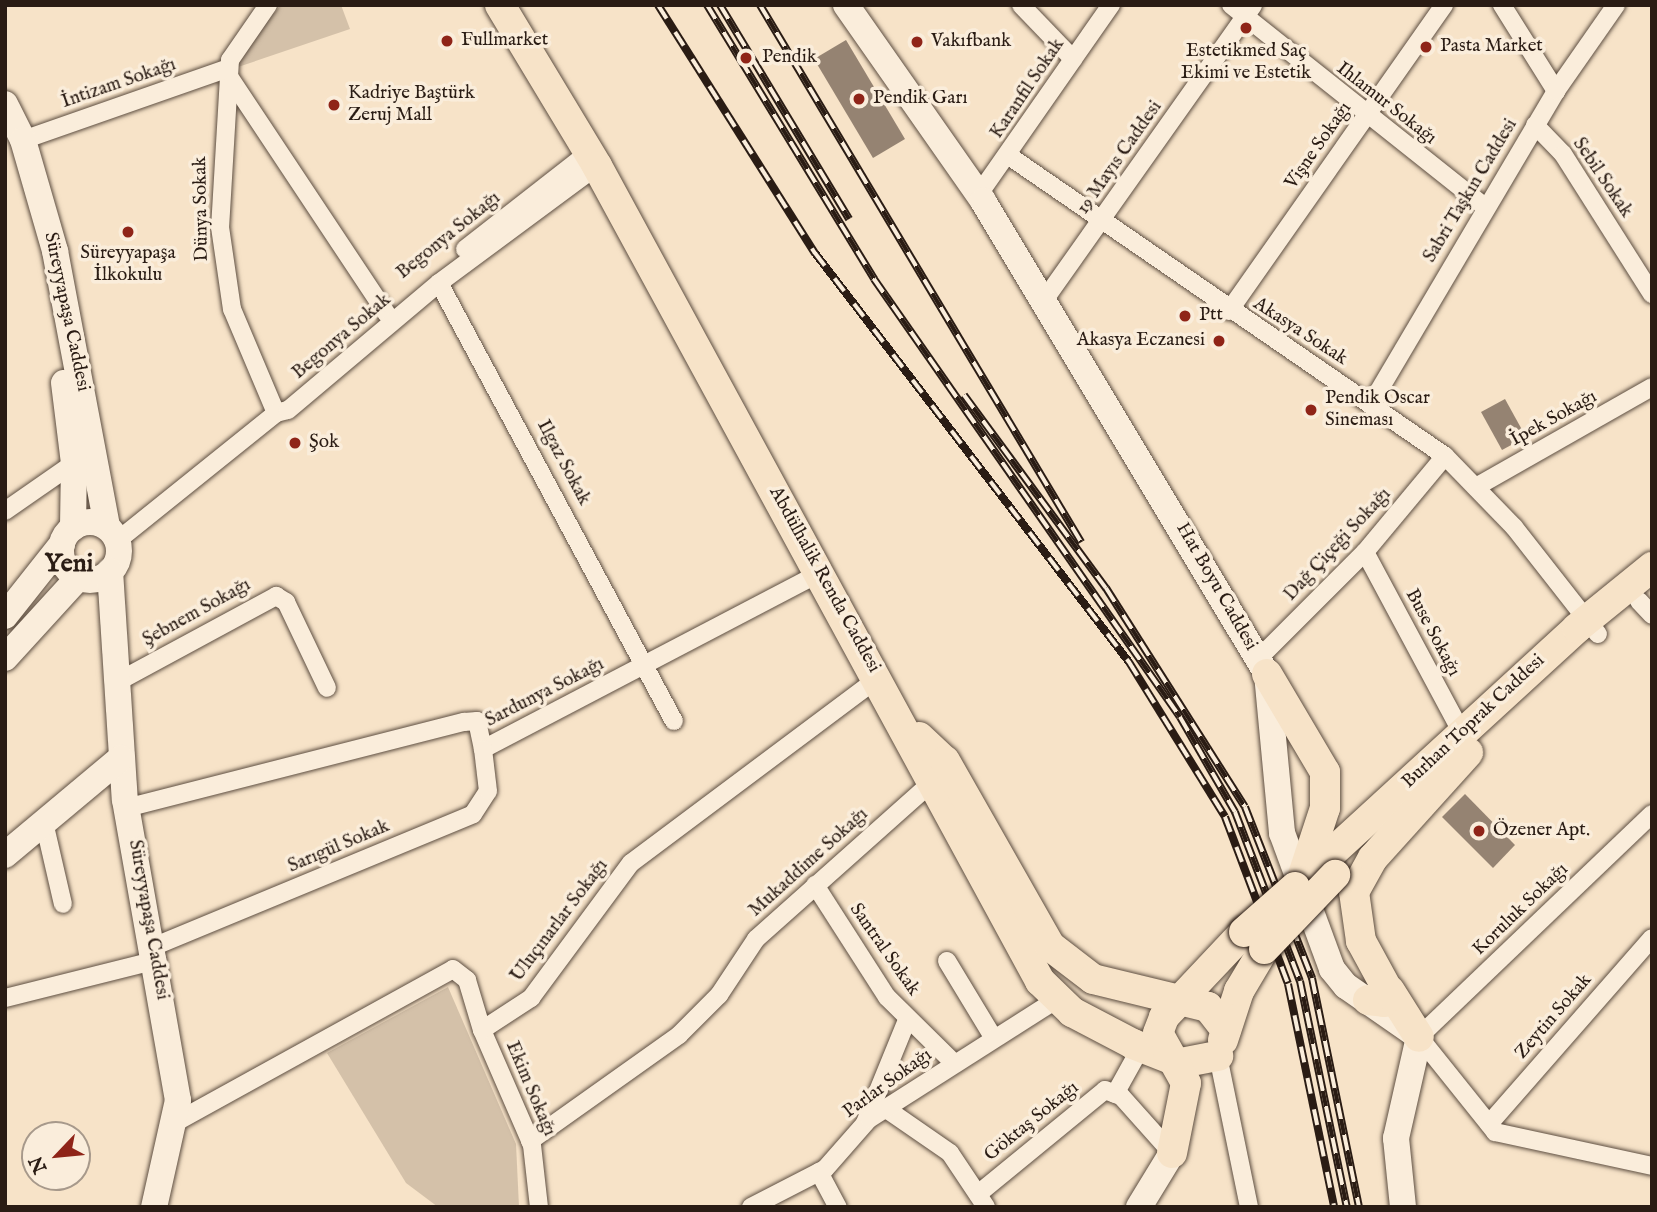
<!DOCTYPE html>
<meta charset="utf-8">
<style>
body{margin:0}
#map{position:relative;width:1657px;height:1212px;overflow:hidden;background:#f7e3c8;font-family:"IM FELL English",serif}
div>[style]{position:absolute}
.green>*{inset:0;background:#d4c1a9}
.building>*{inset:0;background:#958372}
.roads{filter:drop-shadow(0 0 2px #5d4e41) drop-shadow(0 0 2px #5d4e41)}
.street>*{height:18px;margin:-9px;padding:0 9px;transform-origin:9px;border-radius:9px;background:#faeddb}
.secondary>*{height:26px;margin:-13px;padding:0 13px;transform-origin:13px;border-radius:13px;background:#faeddb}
.secondary>.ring{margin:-13px;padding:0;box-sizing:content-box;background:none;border:26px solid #faeddb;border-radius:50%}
.primary>*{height:30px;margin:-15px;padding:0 15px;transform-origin:15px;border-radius:15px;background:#f7e3c8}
.rail>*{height:8px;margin-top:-4px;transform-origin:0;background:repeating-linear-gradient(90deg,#faeddb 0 16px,#2a1c14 0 32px);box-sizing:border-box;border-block:2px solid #2a1c14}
.bridges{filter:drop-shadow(0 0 2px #2a1c14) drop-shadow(0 0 2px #2a1c14)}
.primary-bridge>*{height:30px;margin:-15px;padding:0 15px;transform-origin:15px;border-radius:15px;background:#f7e3c8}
.dots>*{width:19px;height:19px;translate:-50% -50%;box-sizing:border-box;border:4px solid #faeddb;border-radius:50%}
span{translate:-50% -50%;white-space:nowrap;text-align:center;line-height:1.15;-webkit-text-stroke:7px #faeddb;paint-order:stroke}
.poi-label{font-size:19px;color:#2a1c14}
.left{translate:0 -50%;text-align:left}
.right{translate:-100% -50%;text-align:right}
.street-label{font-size:19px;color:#2a1c14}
.district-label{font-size:26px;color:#2a1c14;font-weight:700}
.frame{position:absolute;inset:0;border:7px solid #2a1c14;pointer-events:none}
.north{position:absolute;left:21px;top:1121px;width:70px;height:70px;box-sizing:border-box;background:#faeddb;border:2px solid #a7998b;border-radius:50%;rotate:244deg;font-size:19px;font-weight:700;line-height:28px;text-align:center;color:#2a1c14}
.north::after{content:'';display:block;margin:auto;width:24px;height:32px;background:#8f2418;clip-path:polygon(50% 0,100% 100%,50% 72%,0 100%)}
</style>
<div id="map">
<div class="green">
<i style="clip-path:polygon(281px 5px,341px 5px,350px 29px,235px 68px,235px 60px)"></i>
<i style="clip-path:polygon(448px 987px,516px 1144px,519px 1207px,438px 1207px,406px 1183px,327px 1053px)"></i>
</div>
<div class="building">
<i style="clip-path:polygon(846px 40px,905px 139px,873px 158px,814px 59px)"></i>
<i style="clip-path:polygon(1505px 399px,1526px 437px,1502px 450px,1481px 412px)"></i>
<i style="clip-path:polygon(1465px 794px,1515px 845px,1493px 868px,1442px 817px)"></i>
</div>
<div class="roads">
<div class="street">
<i style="left:268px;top:5px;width:67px;rotate:124.6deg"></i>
<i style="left:230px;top:60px;width:167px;rotate:93.4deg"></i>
<i style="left:220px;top:227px;width:83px;rotate:81.7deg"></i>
<i style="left:232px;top:309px;width:113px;rotate:67.1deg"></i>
<i style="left:1021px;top:5px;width:75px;rotate:46.1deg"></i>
<i style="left:1231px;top:5px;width:325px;rotate:38.5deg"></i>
<i style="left:1502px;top:5px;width:102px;rotate:57.9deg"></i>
<i style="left:228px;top:75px;width:287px;rotate:56.4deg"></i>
<i style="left:1535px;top:125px;width:40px;rotate:46deg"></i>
<i style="left:1563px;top:154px;width:166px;rotate:57.6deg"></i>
<i style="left:23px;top:140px;width:218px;rotate:-19.3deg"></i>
<i style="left:1009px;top:156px;width:529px;rotate:34.53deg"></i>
<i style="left:1445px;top:456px;width:99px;rotate:45.8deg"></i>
<i style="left:1514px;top:527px;width:136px;rotate:51.9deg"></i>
<i style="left:979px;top:194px;width:231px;rotate:-55.1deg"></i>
<i style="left:465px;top:249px;width:157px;rotate:-38deg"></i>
<i style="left:439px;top:283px;width:497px;rotate:61.8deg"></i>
<i style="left:1045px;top:299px;width:360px;rotate:-54.7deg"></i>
<i style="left:1229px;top:311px;width:374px;rotate:-54.9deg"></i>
<i style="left:1371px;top:404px;width:364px;rotate:-59.4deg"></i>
<i style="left:1556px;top:91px;width:105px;rotate:-55.1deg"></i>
<i style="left:1476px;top:487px;width:202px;rotate:-29.6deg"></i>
<i style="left:5px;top:511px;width:84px;rotate:-34.8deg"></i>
<i style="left:117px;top:541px;width:204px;rotate:-38.8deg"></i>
<i style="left:276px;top:413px;width:12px;rotate:-14deg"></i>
<i style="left:288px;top:410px;width:197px;rotate:-40.1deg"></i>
<i style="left:439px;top:283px;width:197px;rotate:-36.5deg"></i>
<i style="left:1365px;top:552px;width:205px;rotate:61.8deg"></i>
<i style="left:1639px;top:601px;width:19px;rotate:47deg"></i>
<i style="left:1258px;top:659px;width:151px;rotate:-45deg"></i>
<i style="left:1365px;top:552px;width:125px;rotate:-50.2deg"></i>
<i style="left:119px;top:681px;width:179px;rotate:-28.4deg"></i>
<i style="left:276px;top:596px;width:12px;rotate:31deg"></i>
<i style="left:286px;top:602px;width:95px;rotate:64.5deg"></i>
<i style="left:126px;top:808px;width:349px;rotate:-14.3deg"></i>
<i style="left:464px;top:722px;width:13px;rotate:-4deg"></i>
<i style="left:477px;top:721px;width:29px;rotate:78deg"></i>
<i style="left:483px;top:749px;width:382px;rotate:-27.6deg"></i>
<i style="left:1652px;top:814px;width:323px;rotate:136.3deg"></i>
<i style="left:1419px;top:1037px;width:122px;rotate:51.3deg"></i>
<i style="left:1495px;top:1132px;width:161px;rotate:12.2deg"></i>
<i style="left:44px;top:822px;width:84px;rotate:77deg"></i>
<i style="left:815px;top:885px;width:133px;rotate:57.3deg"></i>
<i style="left:887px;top:997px;width:94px;rotate:44.6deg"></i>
<i style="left:155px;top:946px;width:344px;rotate:-22.5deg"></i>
<i style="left:473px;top:814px;width:27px;rotate:-57deg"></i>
<i style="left:488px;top:791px;width:42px;rotate:-96.8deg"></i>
<i style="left:947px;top:961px;width:89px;rotate:58.8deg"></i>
<i style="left:5px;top:998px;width:157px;rotate:-14deg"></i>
<i style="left:482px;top:1030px;width:125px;rotate:66.5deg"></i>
<i style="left:532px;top:1145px;width:62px;rotate:83.6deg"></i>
<i style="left:1218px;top:1056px;width:154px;rotate:78.4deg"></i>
<i style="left:1115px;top:1094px;width:54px;rotate:-61deg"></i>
<i style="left:885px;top:1108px;width:79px;rotate:34.7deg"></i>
<i style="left:950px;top:1153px;width:65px;rotate:56.3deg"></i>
<i style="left:176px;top:1122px;width:316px;rotate:-28.9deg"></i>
<i style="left:453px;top:969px;width:18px;rotate:38deg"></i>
<i style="left:467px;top:980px;width:52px;rotate:73.3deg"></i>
<i style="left:482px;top:1030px;width:59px;rotate:-33.1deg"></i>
<i style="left:531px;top:998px;width:168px;rotate:-53.5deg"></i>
<i style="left:631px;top:863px;width:309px;rotate:-36.8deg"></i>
<i style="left:865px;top:1123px;width:111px;rotate:-67.8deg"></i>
<i style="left:1489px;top:1124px;width:247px;rotate:-48.8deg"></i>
<i style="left:530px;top:1141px;width:183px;rotate:-35.4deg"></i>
<i style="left:679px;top:1035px;width:57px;rotate:-45deg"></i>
<i style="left:719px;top:995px;width:67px;rotate:-56.5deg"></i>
<i style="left:756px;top:939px;width:236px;rotate:-41.7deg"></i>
<i style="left:819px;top:1172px;width:40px;rotate:62deg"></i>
<i style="left:978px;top:1194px;width:164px;rotate:-39.3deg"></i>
<i style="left:1105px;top:1090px;width:17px;rotate:21deg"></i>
<i style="left:1121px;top:1096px;width:76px;rotate:48.2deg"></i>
<i style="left:751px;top:1207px;width:83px;rotate:-27.2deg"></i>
<i style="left:825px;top:1169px;width:67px;rotate:-48.7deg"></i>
<i style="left:869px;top:1119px;width:222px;rotate:-32.5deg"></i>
</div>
<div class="secondary">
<i style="left:846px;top:5px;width:239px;rotate:55deg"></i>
<i style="left:983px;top:201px;width:552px;rotate:59.02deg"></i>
<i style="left:1267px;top:674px;width:160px;rotate:84.6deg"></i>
<i style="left:1282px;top:833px;width:145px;rotate:69.8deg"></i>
<i style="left:1332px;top:969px;width:22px;rotate:51deg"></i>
<i style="left:1346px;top:986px;width:89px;rotate:34.9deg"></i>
<i style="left:1419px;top:1037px;width:104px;rotate:102.8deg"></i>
<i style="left:1396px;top:1138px;width:69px;rotate:84.2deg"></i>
<i style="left:5px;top:104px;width:40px;rotate:63.4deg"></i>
<i style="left:23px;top:140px;width:116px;rotate:73.9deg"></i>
<i style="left:55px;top:251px;width:281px;rotate:79.3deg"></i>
<i style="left:64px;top:383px;width:81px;rotate:82.9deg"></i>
<i style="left:74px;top:463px;width:65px;rotate:90.9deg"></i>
<i class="ring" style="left:61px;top:522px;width:32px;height:32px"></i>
<i style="left:110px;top:571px;width:229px;rotate:86.3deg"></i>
<i style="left:125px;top:800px;width:305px;rotate:80deg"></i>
<i style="left:178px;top:1100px;width:110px;rotate:102.6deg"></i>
<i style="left:5px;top:616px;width:92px;rotate:-51.6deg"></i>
<i style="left:5px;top:658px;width:110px;rotate:-47.6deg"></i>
<i style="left:5px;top:855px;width:151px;rotate:-39.9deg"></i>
<i style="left:1139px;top:1207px;width:63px;rotate:-58.6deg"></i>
</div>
<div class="primary">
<i style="left:500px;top:5px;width:188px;rotate:58.9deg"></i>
<i style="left:597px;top:166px;width:928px;rotate:61.47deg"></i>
<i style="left:1040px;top:981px;width:45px;rotate:44.1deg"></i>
<i style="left:1072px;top:1012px;width:69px;rotate:27.7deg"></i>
<i style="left:1133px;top:1044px;width:52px;rotate:21.6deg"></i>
<i style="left:1181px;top:1063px;width:38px;rotate:-11deg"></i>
<i style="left:1267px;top:674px;width:114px;rotate:59.4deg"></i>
<i style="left:1325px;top:772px;width:36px;rotate:90deg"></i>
<i style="left:1325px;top:808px;width:71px;rotate:108.2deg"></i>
<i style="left:919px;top:737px;width:35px;rotate:43deg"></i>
<i style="left:945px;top:761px;width:213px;rotate:60.4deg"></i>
<i style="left:1050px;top:946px;width:54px;rotate:37.5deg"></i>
<i style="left:1093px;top:979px;width:118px;rotate:13.7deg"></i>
<i style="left:1208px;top:1007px;width:29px;rotate:52deg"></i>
<i style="left:1300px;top:882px;width:376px;rotate:-42.5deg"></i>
<i style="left:1577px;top:628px;width:97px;rotate:-39.1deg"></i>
<i style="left:1390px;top:991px;width:54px;rotate:57.8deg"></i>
<i style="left:1368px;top:1000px;width:16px;rotate:7deg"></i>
<i style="left:1384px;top:1002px;width:9px;rotate:-41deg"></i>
<i style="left:1391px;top:996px;width:63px;rotate:-118.6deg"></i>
<i style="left:1361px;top:941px;width:49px;rotate:-98.1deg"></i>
<i style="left:1354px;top:892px;width:39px;rotate:-61deg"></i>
<i style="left:1373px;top:858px;width:142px;rotate:-47.9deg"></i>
<i style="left:1223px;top:1040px;width:52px;rotate:-71.9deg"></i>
<i style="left:1239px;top:991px;width:49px;rotate:-59.2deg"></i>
<i style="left:1172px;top:1153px;width:71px;rotate:-78.7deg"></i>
<i style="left:1186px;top:1083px;width:57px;rotate:-119.2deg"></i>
<i style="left:1158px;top:1033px;width:17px;rotate:-69deg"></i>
<i style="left:1164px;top:1017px;width:117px;rotate:-46.7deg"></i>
</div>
</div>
<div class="rail">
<i style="left:658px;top:5px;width:294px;rotate:57.7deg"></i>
<i style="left:815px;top:253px;width:516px;rotate:52.49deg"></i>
<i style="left:1129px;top:662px;width:182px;rotate:58.2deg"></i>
<i style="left:1225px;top:817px;width:178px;rotate:69.3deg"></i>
<i style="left:1288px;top:984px;width:228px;rotate:78.3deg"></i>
<i style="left:707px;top:5px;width:321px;rotate:58.6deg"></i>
<i style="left:874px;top:279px;width:534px;rotate:55.06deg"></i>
<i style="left:1180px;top:717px;width:110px;rotate:59.9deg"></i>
<i style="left:1235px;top:812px;width:181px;rotate:69deg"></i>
<i style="left:1300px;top:981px;width:231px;rotate:78.3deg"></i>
<i style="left:720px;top:5px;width:250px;rotate:58.9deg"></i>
<i style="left:760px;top:5px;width:626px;rotate:59.13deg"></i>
<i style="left:964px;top:395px;width:240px;rotate:53.7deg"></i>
<i style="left:1106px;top:588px;width:259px;rotate:57.6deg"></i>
<i style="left:1245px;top:807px;width:184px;rotate:68.6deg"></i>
<i style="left:1312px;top:978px;width:234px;rotate:78.4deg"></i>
</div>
<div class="bridges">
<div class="primary-bridge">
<i style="left:1244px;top:932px;width:68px;rotate:-41.4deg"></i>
<i style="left:1264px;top:949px;width:103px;rotate:-46.2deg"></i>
</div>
</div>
<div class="dots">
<i style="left:1246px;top:28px;background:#8f2418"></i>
<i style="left:447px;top:41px;background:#8f2418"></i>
<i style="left:917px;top:42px;background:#8f2418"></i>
<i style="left:1426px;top:47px;background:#8f2418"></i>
<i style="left:746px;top:58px;background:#8f2418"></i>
<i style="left:859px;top:99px;background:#8f2418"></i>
<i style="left:334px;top:105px;background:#8f2418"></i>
<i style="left:128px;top:232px;background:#8f2418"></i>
<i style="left:1185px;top:316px;background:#8f2418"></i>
<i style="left:1219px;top:341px;background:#8f2418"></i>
<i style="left:1311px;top:410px;background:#8f2418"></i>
<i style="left:295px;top:443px;background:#8f2418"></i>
<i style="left:1479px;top:831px;background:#8f2418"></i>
</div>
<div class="poi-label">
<span class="left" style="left:461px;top:41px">Fullmarket</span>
<span class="left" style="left:931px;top:42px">Vakıfbank</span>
<span class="left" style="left:1440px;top:47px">Pasta Market</span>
<span style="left:1246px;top:63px">Estetikmed Saç<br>Ekimi ve Estetik</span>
<span class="left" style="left:762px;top:58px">Pendik</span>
<span class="left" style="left:348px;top:105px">Kadriye Baştürk<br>Zeruj Mall</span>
<span class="left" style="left:873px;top:99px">Pendik Garı</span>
<span style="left:128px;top:265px">Süreyyapaşa<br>İlkokulu</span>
<span class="left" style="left:1199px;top:316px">Ptt</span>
<span class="right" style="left:1205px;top:341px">Akasya Eczanesi</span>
<span class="left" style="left:1325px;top:410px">Pendik Oscar<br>Sineması</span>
<span class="left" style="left:309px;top:443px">Şok</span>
<span class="left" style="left:1493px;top:831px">Özener Apt.</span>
</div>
<div class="street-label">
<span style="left:119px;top:84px;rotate:-19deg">İntizam Sokağı</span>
<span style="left:1028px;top:89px;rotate:-56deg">Karanfil Sokak</span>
<span style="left:1386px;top:104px;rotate:38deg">Ihlamur Sokağı</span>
<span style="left:1319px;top:146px;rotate:-55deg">Vişne Sokağı</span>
<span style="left:1120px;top:158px;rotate:-55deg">19 Mayıs Caddesi</span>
<span style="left:1602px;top:178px;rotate:56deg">Sebil Sokak</span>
<span style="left:1471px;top:191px;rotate:-59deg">Sabri Taşkın Caddesi</span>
<span style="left:202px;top:209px;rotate:-91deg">Dünya Sokak</span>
<span style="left:449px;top:236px;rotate:-39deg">Begonya Sokağı</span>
<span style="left:66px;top:312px;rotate:78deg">Süreyyapaşa Caddesi</span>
<span style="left:1300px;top:332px;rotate:33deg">Akasya Sokak</span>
<span style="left:342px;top:337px;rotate:-40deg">Begonya Sokak</span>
<span style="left:1554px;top:419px;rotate:-29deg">İpek Sokağı</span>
<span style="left:563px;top:463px;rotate:62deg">Ilgaz Sokak</span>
<span style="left:1338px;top:545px;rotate:-47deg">Dağ Çiçeği Sokağı</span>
<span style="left:824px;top:580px;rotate:61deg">Abdülhalik Renda Caddesi</span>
<span style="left:1216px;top:587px;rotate:60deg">Hat Boyu Caddesi</span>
<span style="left:197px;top:613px;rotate:-29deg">Şebnem Sokağı</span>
<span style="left:1432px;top:633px;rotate:62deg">Buse Sokağı</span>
<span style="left:545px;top:693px;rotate:-27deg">Sardunya Sokağı</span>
<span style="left:1474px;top:722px;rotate:-43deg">Burhan Toprak Caddesi</span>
<span style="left:339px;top:847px;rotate:-23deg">Sarıgül Sokak</span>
<span style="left:809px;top:863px;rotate:-42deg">Mukaddime Sokağı</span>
<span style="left:1521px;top:910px;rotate:-44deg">Koruluk Sokağı</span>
<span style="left:148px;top:920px;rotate:80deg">Süreyyapaşa Caddesi</span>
<span style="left:560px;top:921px;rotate:-53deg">Uluçınarlar Sokağı</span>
<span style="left:884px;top:950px;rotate:55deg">Santral Sokak</span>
<span style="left:1554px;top:1017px;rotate:-49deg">Zeytin Sokak</span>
<span style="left:888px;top:1084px;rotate:-36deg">Parlar Sokağı</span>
<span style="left:530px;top:1089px;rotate:67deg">Ekim Sokağı</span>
<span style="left:1032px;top:1122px;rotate:-39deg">Göktaş Sokağı</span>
</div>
<div class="district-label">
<span style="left:69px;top:564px">Yeni</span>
</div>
<div class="frame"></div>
<div class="north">N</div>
</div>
